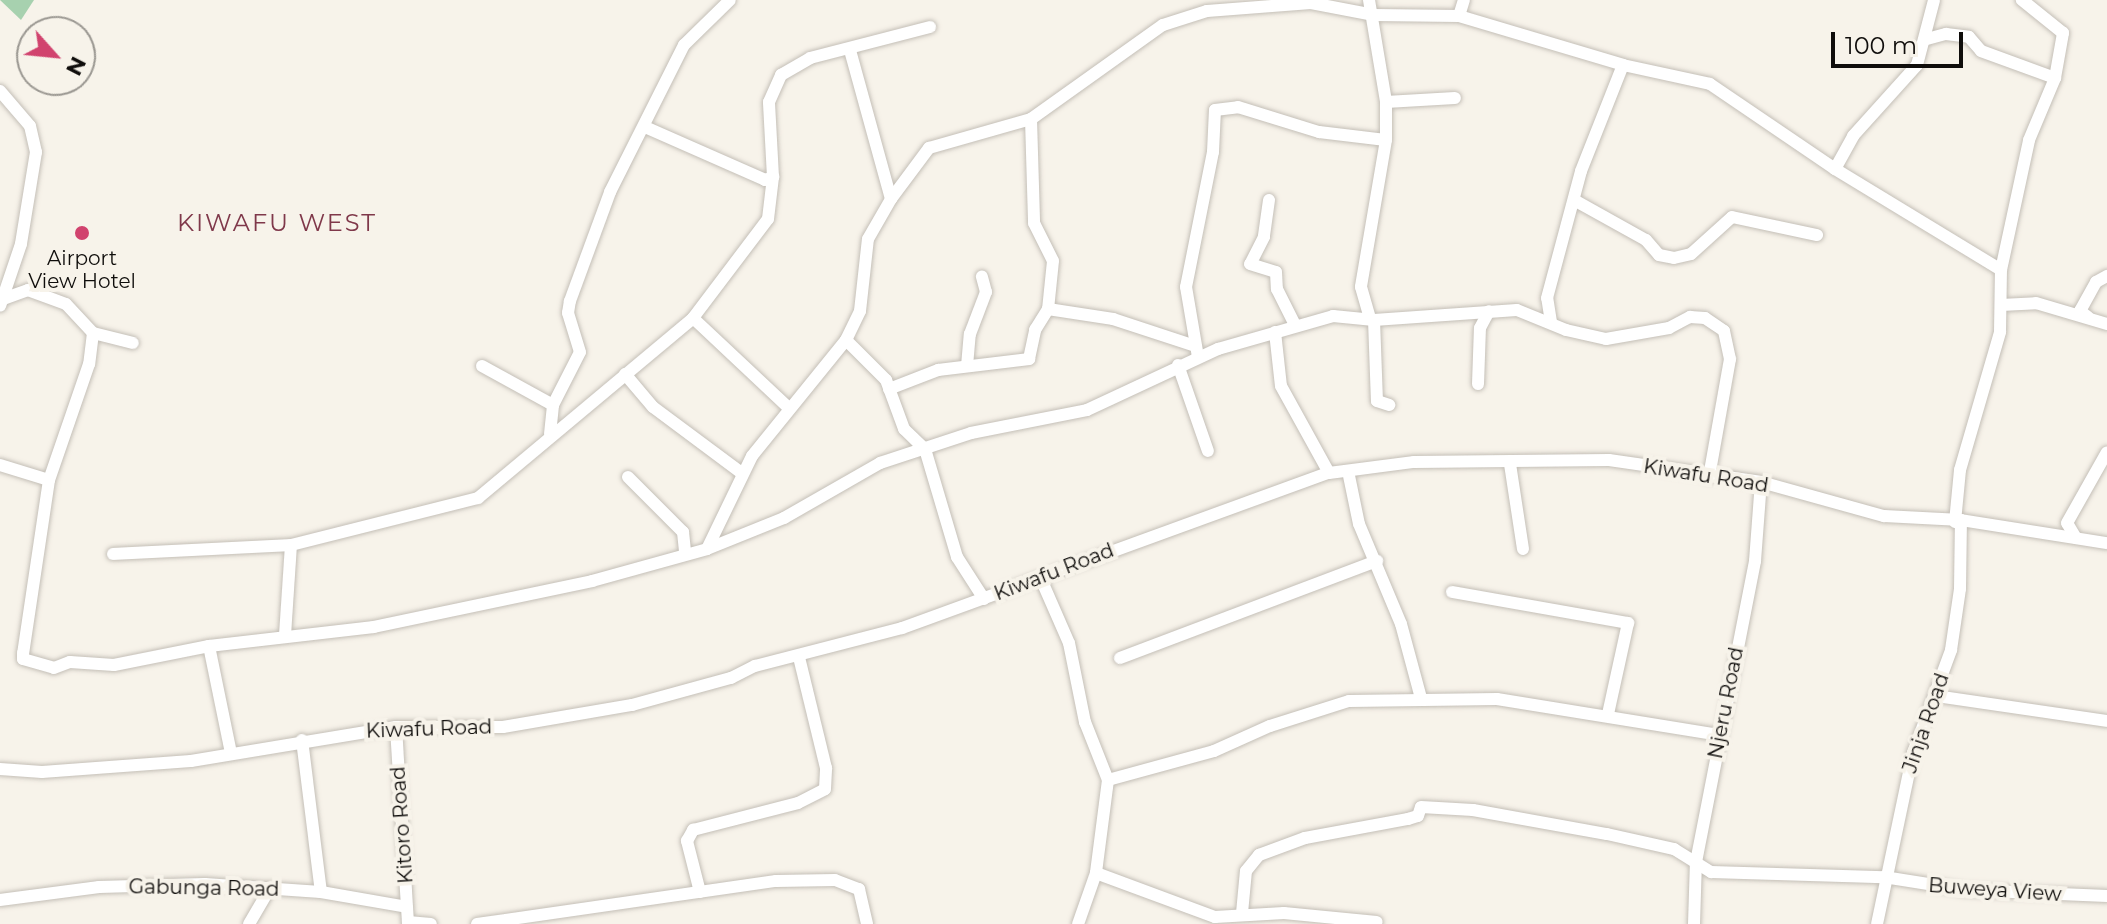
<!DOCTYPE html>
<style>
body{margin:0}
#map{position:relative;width:2107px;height:924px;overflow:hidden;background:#f7f3ea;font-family:Montserrat,sans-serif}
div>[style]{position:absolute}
.green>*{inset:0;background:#a7d1af}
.roads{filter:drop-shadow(0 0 2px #c4bfb7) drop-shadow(0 0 2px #c4bfb7)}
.minor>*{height:12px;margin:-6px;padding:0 6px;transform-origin:6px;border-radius:6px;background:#fff}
.dots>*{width:22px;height:22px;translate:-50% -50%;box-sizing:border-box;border:4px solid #f7f3ea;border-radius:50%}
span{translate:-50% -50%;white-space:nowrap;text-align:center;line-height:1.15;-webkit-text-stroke:8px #f7f3ea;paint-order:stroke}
.poi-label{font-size:20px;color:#0f0d0b}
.street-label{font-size:20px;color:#0f0d0b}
.quarter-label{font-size:24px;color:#7f384a;letter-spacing:2px}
.north{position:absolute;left:16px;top:16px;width:80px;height:80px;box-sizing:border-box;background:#f7f3ea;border:2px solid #9a9791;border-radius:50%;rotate:117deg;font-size:22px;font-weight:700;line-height:32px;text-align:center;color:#0f0d0b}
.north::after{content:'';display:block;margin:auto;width:28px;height:36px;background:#d1436e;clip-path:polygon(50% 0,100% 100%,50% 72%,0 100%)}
.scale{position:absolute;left:1831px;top:32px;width:132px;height:36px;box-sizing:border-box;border:4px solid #0f0d0b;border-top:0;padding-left:10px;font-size:24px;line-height:28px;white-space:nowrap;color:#0f0d0b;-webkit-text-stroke:6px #f7f3ea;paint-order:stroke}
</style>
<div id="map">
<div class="green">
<i style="clip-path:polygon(0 0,34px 0,21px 20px)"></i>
</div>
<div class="roads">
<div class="minor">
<i style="left:1369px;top:0;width:103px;rotate:80.5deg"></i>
<i style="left:1386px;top:102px;width:38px;rotate:90deg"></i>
<i style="left:1386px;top:140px;width:149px;rotate:99.7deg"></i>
<i style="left:1361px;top:287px;width:32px;rotate:74deg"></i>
<i style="left:1459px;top:16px;width:17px;rotate:-73deg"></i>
<i style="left:1927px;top:39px;width:20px;rotate:-15deg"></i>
<i style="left:1946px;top:34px;width:23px;rotate:7deg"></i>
<i style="left:1969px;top:37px;width:18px;rotate:49deg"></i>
<i style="left:1981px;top:51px;width:79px;rotate:20deg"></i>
<i style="left:0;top:91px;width:46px;rotate:49.4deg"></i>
<i style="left:30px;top:126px;width:27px;rotate:77deg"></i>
<i style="left:36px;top:152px;width:93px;rotate:99.3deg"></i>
<i style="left:21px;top:244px;width:65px;rotate:108.7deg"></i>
<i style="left:1386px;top:102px;width:69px;rotate:-3.3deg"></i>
<i style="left:1031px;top:119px;width:104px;rotate:88.3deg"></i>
<i style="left:1034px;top:223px;width:42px;rotate:63.4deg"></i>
<i style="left:1053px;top:261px;width:48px;rotate:95.9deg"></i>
<i style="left:1048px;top:309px;width:66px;rotate:8.7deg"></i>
<i style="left:1113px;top:319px;width:83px;rotate:18.2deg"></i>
<i style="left:645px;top:127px;width:131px;rotate:23.8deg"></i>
<i style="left:765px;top:180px;width:9px;rotate:-21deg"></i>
<i style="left:1835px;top:169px;width:38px;rotate:-61deg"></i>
<i style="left:1853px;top:136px;width:96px;rotate:-48deg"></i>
<i style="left:1917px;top:65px;width:67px;rotate:-75.3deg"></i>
<i style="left:891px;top:199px;width:64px;rotate:-53.3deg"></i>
<i style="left:929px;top:148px;width:106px;rotate:-15.9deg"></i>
<i style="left:1031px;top:119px;width:162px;rotate:-35.5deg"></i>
<i style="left:1163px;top:25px;width:46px;rotate:-17.7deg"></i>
<i style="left:1207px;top:11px;width:104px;rotate:-4.4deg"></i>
<i style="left:1311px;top:3px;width:64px;rotate:10.8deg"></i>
<i style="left:1374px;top:15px;width:85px;rotate:0.7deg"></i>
<i style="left:1459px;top:16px;width:171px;rotate:16.6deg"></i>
<i style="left:1623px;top:65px;width:89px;rotate:12.3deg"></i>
<i style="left:1710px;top:84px;width:151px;rotate:34.2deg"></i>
<i style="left:1835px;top:169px;width:194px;rotate:31.3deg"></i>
<i style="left:1269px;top:200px;width:37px;rotate:98deg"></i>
<i style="left:1264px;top:237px;width:30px;rotate:117deg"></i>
<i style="left:1250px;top:264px;width:27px;rotate:17deg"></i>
<i style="left:1276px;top:272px;width:17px;rotate:87deg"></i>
<i style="left:1277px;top:289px;width:40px;rotate:63.4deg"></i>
<i style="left:1574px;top:200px;width:82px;rotate:29.1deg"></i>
<i style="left:1646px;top:240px;width:20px;rotate:49deg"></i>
<i style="left:1659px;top:255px;width:15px;rotate:11deg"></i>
<i style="left:1674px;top:258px;width:17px;rotate:-13deg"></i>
<i style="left:1691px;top:254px;width:55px;rotate:-42.1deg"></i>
<i style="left:1732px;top:217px;width:87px;rotate:12deg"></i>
<i style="left:3px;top:299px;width:27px;rotate:-20deg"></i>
<i style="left:28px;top:290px;width:40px;rotate:20.2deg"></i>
<i style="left:66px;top:304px;width:40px;rotate:47deg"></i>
<i style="left:93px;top:333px;width:31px;rotate:97deg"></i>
<i style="left:89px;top:364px;width:123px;rotate:109deg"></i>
<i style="left:49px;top:480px;width:175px;rotate:98.5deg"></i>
<i style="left:23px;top:653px;width:6px;rotate:90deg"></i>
<i style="left:23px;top:659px;width:32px;rotate:16deg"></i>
<i style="left:54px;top:668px;width:17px;rotate:-21deg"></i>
<i style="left:70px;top:662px;width:44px;rotate:3.9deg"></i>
<i style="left:114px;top:665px;width:97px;rotate:-11.3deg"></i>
<i style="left:209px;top:646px;width:166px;rotate:-6.6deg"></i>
<i style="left:374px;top:627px;width:223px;rotate:-11.9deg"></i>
<i style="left:592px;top:581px;width:119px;rotate:-15.5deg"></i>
<i style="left:707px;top:549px;width:83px;rotate:-21.9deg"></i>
<i style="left:784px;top:518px;width:111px;rotate:-29.8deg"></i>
<i style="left:880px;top:463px;width:96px;rotate:-18.2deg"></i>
<i style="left:971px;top:433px;width:118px;rotate:-11.2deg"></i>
<i style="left:1087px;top:410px;width:145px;rotate:-25deg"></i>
<i style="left:1218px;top:349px;width:120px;rotate:-16deg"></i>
<i style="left:1333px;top:316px;width:41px;rotate:5.6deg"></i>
<i style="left:1374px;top:320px;width:143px;rotate:-4deg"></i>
<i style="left:1517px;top:310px;width:53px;rotate:22.2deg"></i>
<i style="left:1566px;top:330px;width:41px;rotate:12.7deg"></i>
<i style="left:1606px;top:339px;width:64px;rotate:-9.9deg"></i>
<i style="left:1669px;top:328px;width:24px;rotate:-28deg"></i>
<i style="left:1690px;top:317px;width:15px;rotate:4deg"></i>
<i style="left:1705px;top:318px;width:23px;rotate:34deg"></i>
<i style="left:1724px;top:331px;width:29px;rotate:78deg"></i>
<i style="left:1730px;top:359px;width:120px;rotate:100.1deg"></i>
<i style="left:2001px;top:305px;width:35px;rotate:-3deg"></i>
<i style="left:2036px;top:303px;width:74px;rotate:16.5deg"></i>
<i style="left:2088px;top:317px;width:10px;rotate:-143deg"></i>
<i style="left:2080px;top:311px;width:33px;rotate:-61deg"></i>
<i style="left:2096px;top:282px;width:13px;rotate:-29deg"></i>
<i style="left:693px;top:318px;width:132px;rotate:43.2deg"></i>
<i style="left:1374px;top:320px;width:81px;rotate:87.9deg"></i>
<i style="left:1377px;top:401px;width:13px;rotate:18deg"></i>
<i style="left:1551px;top:322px;width:24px;rotate:-99deg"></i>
<i style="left:1547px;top:298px;width:131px;rotate:-75deg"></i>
<i style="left:1581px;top:171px;width:114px;rotate:-68.4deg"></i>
<i style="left:1275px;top:332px;width:54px;rotate:83.7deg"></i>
<i style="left:1281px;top:386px;width:99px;rotate:61.1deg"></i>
<i style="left:93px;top:333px;width:41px;rotate:14deg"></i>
<i style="left:846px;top:340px;width:57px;rotate:45deg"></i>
<i style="left:886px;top:380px;width:52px;rotate:69.8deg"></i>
<i style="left:904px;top:429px;width:29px;rotate:44deg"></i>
<i style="left:925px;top:449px;width:113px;rotate:73.5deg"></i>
<i style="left:957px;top:557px;width:50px;rotate:57.3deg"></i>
<i style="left:1198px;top:357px;width:71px;rotate:-99.7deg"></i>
<i style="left:1186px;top:287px;width:138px;rotate:-78.7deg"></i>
<i style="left:1213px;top:152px;width:42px;rotate:-87.3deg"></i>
<i style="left:1215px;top:110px;width:23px;rotate:-7deg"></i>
<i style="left:1238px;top:107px;width:85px;rotate:17.2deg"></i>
<i style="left:1319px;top:132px;width:67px;rotate:6.8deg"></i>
<i style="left:1178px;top:365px;width:91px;rotate:70.8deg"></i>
<i style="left:482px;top:366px;width:81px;rotate:28.8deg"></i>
<i style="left:967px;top:366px;width:32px;rotate:-85deg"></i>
<i style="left:970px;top:334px;width:45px;rotate:-69.1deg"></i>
<i style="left:986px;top:292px;width:16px;rotate:-105deg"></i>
<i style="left:625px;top:374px;width:43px;rotate:49.7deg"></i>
<i style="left:653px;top:407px;width:112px;rotate:36.7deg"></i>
<i style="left:1478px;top:384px;width:56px;rotate:-88deg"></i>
<i style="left:1480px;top:328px;width:19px;rotate:-62deg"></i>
<i style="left:889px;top:389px;width:53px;rotate:-21.2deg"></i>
<i style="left:938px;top:370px;width:92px;rotate:-6.9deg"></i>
<i style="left:1029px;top:359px;width:30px;rotate:-78deg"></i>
<i style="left:1035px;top:330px;width:25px;rotate:-58deg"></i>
<i style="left:550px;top:434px;width:29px;rotate:-84deg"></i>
<i style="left:553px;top:405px;width:59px;rotate:-63deg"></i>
<i style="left:580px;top:352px;width:41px;rotate:-107.1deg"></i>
<i style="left:568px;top:313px;width:12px;rotate:-81deg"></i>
<i style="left:570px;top:301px;width:116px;rotate:-69.8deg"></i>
<i style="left:610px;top:192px;width:165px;rotate:-63.3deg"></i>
<i style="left:684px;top:45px;width:64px;rotate:-44.4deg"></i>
<i style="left:1510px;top:464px;width:86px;rotate:81.3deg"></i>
<i style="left:0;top:465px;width:51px;rotate:17deg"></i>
<i style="left:1348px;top:471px;width:54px;rotate:78.3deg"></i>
<i style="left:1359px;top:524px;width:108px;rotate:67.2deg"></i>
<i style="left:1401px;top:624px;width:77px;rotate:74.9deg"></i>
<i style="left:628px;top:477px;width:78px;rotate:45deg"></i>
<i style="left:683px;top:532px;width:20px;rotate:84deg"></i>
<i style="left:1955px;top:522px;width:52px;rotate:-84.5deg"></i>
<i style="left:1960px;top:470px;width:144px;rotate:-73.8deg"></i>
<i style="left:2000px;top:332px;width:62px;rotate:-89.1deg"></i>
<i style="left:2001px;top:270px;width:133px;rotate:-77.8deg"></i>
<i style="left:2029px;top:140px;width:67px;rotate:-67.2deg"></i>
<i style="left:2055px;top:78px;width:46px;rotate:-79.9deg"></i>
<i style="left:2063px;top:33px;width:53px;rotate:-141.2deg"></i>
<i style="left:2076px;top:538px;width:17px;rotate:-121deg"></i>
<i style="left:2067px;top:523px;width:81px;rotate:-60.6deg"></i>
<i style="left:707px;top:549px;width:103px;rotate:-64.2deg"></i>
<i style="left:752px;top:456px;width:149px;rotate:-51deg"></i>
<i style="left:846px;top:340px;width:32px;rotate:-64deg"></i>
<i style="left:860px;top:311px;width:72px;rotate:-83.7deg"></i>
<i style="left:868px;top:239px;width:46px;rotate:-60.1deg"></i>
<i style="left:891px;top:199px;width:155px;rotate:-105.4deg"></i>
<i style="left:113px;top:554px;width:178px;rotate:-2.9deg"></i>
<i style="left:1041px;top:579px;width:70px;rotate:66.4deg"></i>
<i style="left:1069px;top:643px;width:81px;rotate:78.6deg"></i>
<i style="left:1085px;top:722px;width:62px;rotate:68.4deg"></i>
<i style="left:1108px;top:780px;width:94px;rotate:97.4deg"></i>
<i style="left:1096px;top:873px;width:54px;rotate:109.4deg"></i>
<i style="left:1452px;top:592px;width:179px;rotate:10deg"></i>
<i style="left:1628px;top:623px;width:93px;rotate:102.4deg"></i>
<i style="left:285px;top:635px;width:90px;rotate:-86.2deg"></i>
<i style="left:291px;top:545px;width:193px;rotate:-14.1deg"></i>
<i style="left:478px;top:498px;width:280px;rotate:-39.9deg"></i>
<i style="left:693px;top:318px;width:124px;rotate:-52.9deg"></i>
<i style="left:768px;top:219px;width:42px;rotate:-83.2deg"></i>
<i style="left:773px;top:177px;width:75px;rotate:-93.1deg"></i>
<i style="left:769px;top:102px;width:30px;rotate:-66deg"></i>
<i style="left:781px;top:75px;width:34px;rotate:-30deg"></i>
<i style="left:810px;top:58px;width:124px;rotate:-14.5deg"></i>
<i style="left:209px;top:646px;width:109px;rotate:78.4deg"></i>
<i style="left:1120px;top:658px;width:275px;rotate:-20.7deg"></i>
<i style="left:1936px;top:696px;width:173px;rotate:8.3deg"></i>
<i style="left:396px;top:727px;width:197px;rotate:86.5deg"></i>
<i style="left:302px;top:740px;width:153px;rotate:82.9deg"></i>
<i style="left:0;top:769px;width:42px;rotate:4.1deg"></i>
<i style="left:42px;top:772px;width:149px;rotate:-4.2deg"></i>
<i style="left:191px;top:761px;width:208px;rotate:-9.4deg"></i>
<i style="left:396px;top:727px;width:107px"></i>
<i style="left:503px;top:727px;width:131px;rotate:-9.7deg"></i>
<i style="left:632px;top:705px;width:103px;rotate:-15.3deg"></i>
<i style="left:731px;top:678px;width:27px;rotate:-27deg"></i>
<i style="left:755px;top:666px;width:152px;rotate:-14.5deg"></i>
<i style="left:902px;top:628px;width:454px;rotate:-20deg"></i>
<i style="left:1329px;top:473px;width:86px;rotate:-7.4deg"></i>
<i style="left:1414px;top:462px;width:195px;rotate:-0.6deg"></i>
<i style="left:1609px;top:460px;width:154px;rotate:8.2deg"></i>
<i style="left:1761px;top:482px;width:128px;rotate:15.5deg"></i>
<i style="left:1884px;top:516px;width:77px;rotate:3deg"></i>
<i style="left:1961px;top:520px;width:148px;rotate:9deg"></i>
<i style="left:1108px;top:780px;width:110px;rotate:-15.3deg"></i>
<i style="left:1214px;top:751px;width:61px;rotate:-24.1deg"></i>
<i style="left:1270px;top:726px;width:83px;rotate:-17.6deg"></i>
<i style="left:1349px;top:701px;width:148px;rotate:-0.8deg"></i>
<i style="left:1497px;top:699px;width:226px;rotate:9.2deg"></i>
<i style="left:1096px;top:873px;width:127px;rotate:20.3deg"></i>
<i style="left:1215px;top:917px;width:69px;rotate:-3.3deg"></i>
<i style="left:1284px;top:913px;width:93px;rotate:5.5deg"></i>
<i style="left:700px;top:892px;width:53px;rotate:-104.3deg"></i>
<i style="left:687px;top:841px;width:13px;rotate:-61deg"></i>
<i style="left:693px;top:830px;width:108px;rotate:-14.4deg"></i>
<i style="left:798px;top:803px;width:30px;rotate:-27deg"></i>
<i style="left:825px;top:789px;width:21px;rotate:-87deg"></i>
<i style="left:826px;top:768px;width:114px;rotate:-103.7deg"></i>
<i style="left:0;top:900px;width:100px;rotate:-7.5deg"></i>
<i style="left:99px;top:887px;width:106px;rotate:-1.6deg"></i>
<i style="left:205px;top:884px;width:116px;rotate:3.9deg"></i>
<i style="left:321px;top:892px;width:87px;rotate:9.9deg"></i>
<i style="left:1242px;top:913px;width:42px;rotate:-84.6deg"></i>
<i style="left:1246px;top:871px;width:21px;rotate:-51deg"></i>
<i style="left:1259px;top:855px;width:49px;rotate:-20.3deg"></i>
<i style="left:1305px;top:838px;width:105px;rotate:-10.5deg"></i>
<i style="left:1408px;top:819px;width:10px;rotate:-17deg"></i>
<i style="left:1418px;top:816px;width:9px;rotate:-72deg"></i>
<i style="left:1421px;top:807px;width:52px;rotate:3.3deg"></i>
<i style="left:1473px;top:810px;width:136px;rotate:10.2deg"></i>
<i style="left:1607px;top:834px;width:69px;rotate:12.6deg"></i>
<i style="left:1674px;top:849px;width:44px;rotate:31.9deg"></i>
<i style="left:1711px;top:872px;width:173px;rotate:1.7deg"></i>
<i style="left:1884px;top:877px;width:83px;rotate:9deg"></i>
<i style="left:1966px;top:890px;width:141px;rotate:2.4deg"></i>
<i style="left:408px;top:922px;width:23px;rotate:5deg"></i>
<i style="left:249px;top:924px;width:42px;rotate:-59.7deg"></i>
<i style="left:477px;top:924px;width:302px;rotate:-8.2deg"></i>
<i style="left:776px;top:881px;width:59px;rotate:-1deg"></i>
<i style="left:835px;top:880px;width:26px;rotate:21deg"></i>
<i style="left:859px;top:889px;width:36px;rotate:77deg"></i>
<i style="left:1694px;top:924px;width:62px;rotate:-88.2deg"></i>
<i style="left:1696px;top:862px;width:307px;rotate:-78.9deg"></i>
<i style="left:1755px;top:561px;width:79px;rotate:-85.7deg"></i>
<i style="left:1877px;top:924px;width:175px;rotate:-78.1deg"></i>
<i style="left:1913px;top:753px;width:110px;rotate:-69.7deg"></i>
<i style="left:1951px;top:650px;width:62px;rotate:-81.6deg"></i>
<i style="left:1960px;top:589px;width:69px;rotate:-89.2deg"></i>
</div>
</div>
<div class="dots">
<i style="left:82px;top:233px;background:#d1436e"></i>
</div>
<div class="poi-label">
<span style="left:82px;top:270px">Airport<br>View Hotel</span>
</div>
<div class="street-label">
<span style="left:1706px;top:476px;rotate:9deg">Kiwafu Road</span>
<span style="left:1054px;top:572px;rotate:-21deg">Kiwafu Road</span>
<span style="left:1726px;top:703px;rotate:-79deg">Njeru Road</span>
<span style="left:1926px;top:723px;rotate:-71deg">Jinja Road</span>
<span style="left:429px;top:729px;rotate:-2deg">Kiwafu Road</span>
<span style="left:402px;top:825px;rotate:-94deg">Kitoro Road</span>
<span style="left:204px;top:888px;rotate:1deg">Gabunga Road</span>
<span style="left:1995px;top:890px;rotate:4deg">Buweya View</span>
</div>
<div class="quarter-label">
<span style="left:277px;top:223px">KIWAFU WEST</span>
</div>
<div class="north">N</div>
<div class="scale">100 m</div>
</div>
